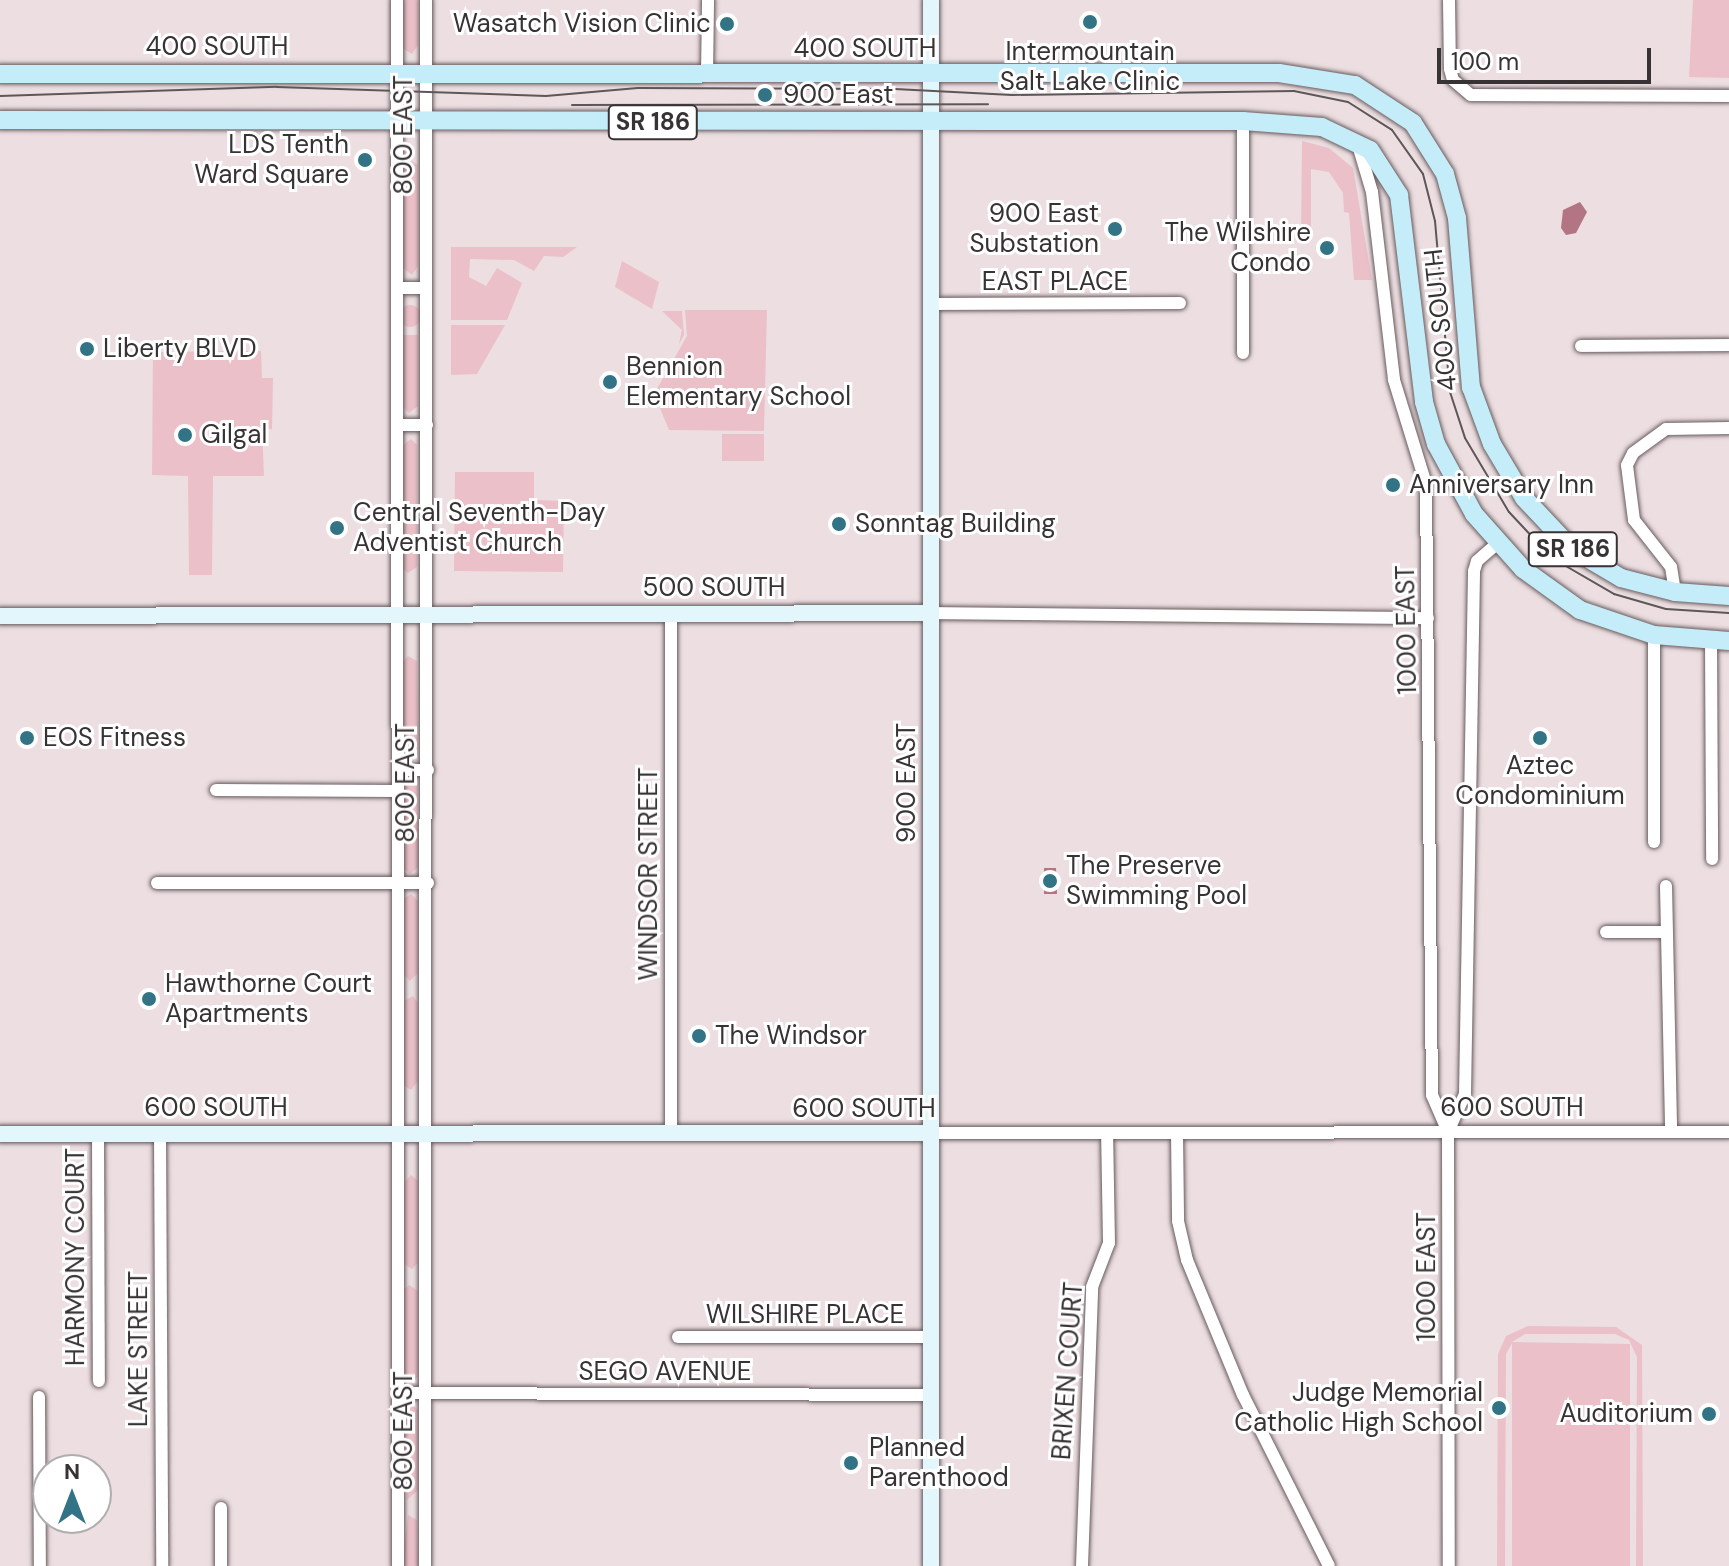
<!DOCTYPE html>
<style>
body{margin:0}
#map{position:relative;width:1729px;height:1566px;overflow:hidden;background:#ecdee1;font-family:"DM Sans",sans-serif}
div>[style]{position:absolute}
.green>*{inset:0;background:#ecc0c9}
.round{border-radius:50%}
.water>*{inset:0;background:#b37483}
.roads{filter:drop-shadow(0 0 2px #675b5d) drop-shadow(0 0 2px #675b5d)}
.street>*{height:12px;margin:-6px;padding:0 6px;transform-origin:6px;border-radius:6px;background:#fff}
.secondary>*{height:16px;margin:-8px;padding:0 8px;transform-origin:8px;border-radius:8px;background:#e2f6fc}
.primary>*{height:18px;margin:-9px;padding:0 9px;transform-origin:9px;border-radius:9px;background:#c5ecf9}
.tram>*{height:2px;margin:-1px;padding:0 1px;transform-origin:1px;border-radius:1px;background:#5e5758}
.dots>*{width:22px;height:22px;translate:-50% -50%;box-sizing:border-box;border:4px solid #fff;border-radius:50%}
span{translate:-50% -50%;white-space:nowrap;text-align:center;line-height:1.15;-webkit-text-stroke:6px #fff;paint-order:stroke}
.shield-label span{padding:2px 6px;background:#fff;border:2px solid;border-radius:6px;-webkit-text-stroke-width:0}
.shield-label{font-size:24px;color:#373233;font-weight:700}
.poi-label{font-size:26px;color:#373233}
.right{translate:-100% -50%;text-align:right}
.left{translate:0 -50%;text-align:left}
.street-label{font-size:26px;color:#373233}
.north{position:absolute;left:32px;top:1454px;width:80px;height:80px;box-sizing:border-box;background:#fff;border:2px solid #afadad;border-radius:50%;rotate:0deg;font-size:22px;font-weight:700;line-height:32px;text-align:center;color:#373233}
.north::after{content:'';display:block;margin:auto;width:28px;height:36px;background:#327386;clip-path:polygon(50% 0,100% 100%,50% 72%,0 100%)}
.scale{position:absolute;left:1437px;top:48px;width:214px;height:36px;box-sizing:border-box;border:4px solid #373233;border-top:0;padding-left:10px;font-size:24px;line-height:28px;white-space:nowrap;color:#373233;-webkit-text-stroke:6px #fff;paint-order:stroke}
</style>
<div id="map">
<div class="green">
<i style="clip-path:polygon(402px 0,418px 0,418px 45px,412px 54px,402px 48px)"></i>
<i style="clip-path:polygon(1693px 0,1729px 0,1729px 78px,1689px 77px)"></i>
<i style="clip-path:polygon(1302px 141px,1329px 148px,1353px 168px,1372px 280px,1354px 280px,1349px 213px,1344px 212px,1343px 193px,1329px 172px,1311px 169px,1311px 242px,1301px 242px)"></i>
<i style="clip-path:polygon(409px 159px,418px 165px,418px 266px,412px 275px,402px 267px,402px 167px)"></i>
<i style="clip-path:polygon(451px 247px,577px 247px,563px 257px,544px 256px,534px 271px,514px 260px,470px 259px,469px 277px,486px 286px,497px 268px,522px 283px,507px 320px,451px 320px)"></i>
<i style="clip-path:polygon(622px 261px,659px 282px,652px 309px,615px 287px)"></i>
<i class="round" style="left:399px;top:305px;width:22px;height:22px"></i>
<i style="clip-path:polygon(685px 310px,767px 310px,764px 431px,669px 430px,654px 394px,687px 336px)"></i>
<i style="clip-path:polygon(662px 311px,682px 311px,684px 335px,679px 344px,682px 330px)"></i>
<i style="clip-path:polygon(451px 325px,505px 325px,477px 374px,451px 375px)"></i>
<i style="clip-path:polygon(402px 335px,418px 335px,418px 406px,409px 413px,403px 407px)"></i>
<i style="clip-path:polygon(261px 351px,262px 378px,273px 378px,272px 429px,262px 429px,264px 476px,213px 476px,212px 575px,189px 575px,188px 476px,152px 475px,153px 352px)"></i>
<i style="clip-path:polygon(722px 434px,764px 434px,764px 461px,722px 461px)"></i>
<i style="clip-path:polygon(411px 439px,417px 445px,417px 567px,408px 573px,402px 568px,403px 445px)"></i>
<i style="clip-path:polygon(455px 472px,534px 472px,534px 500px,564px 501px,563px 572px,454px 571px)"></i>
<i style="clip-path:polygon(408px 656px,417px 661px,418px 755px,410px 761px,403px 755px,403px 662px)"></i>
<i style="clip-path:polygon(409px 777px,418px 784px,418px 867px,410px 874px,403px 868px,403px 785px)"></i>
<i style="clip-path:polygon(411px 894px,418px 901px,418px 973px,410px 981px,403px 974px,403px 899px)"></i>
<i style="clip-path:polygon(413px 996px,418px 1003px,418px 1081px,411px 1090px,403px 1085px,403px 1002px)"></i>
<i style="clip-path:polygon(411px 1175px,418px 1181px,418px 1263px,412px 1269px,403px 1263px,403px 1184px)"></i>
<i style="clip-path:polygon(409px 1285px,418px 1291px,418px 1377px,411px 1383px,403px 1377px,403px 1290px)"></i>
<i style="clip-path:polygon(1528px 1326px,1616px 1327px,1642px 1345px,1643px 1566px,1636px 1566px,1637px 1357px,1629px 1340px,1615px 1334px,1525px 1334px,1512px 1342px,1630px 1344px,1630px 1566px,1512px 1566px,1512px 1343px,1506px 1354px,1505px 1566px,1497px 1566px,1498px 1354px,1506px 1336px)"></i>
<i style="clip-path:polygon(411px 1404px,418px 1410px,418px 1490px,407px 1500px,403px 1408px)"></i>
<i style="clip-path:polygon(408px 1515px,417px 1520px,418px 1566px,402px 1566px)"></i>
</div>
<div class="water">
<i style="clip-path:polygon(1580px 202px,1587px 212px,1576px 233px,1566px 235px,1561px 228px,1563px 210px)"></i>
<i style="clip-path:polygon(1044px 868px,1056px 868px,1057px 894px,1044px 894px)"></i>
</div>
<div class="roads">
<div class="street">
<i style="left:397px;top:0;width:1566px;rotate:89.96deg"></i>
<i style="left:1449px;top:0;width:69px;rotate:89.2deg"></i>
<i style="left:1450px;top:69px;width:11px;rotate:75deg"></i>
<i style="left:1453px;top:80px;width:23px;rotate:40deg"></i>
<i style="left:1471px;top:95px;width:258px;rotate:0.2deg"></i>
<i style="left:707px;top:75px;width:75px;rotate:-89.2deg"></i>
<i style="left:1243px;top:121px;width:232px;rotate:90deg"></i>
<i style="left:1358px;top:145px;width:49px;rotate:73.4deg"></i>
<i style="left:1372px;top:192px;width:189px;rotate:83.3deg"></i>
<i style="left:1394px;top:380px;width:109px;rotate:72.9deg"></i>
<i style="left:1426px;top:484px;width:611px;rotate:89.44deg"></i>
<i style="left:1432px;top:1095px;width:40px;rotate:66.6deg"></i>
<i style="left:1448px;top:1132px;width:434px;rotate:89.9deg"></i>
<i style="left:397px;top:288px;width:29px"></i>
<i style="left:931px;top:304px;width:249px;rotate:-0.2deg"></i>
<i style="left:1581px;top:346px;width:148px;rotate:-0.4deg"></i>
<i style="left:397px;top:425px;width:30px"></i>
<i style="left:1675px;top:592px;width:25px;rotate:-99deg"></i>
<i style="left:1671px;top:567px;width:60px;rotate:-128.2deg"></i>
<i style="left:1634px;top:520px;width:55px;rotate:-97.3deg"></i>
<i style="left:1627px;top:465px;width:13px;rotate:-63deg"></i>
<i style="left:1633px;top:453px;width:41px;rotate:-36deg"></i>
<i style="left:1666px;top:429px;width:63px;rotate:-0.9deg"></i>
<i style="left:931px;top:613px;width:497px;rotate:0.6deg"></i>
<i style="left:671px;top:614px;width:520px;rotate:90deg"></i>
<i style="left:1711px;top:641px;width:218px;rotate:89.7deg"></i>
<i style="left:398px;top:770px;width:30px"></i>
<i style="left:216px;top:790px;width:182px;rotate:0.3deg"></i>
<i style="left:1654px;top:842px;width:207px;rotate:-90deg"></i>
<i style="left:157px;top:883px;width:271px"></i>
<i style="left:1666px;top:886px;width:246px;rotate:88.8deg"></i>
<i style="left:1606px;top:932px;width:60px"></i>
<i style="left:160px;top:1132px;width:434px;rotate:89.7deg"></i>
<i style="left:1448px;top:1132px;width:42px;rotate:-65.9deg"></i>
<i style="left:1465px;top:1094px;width:523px;rotate:-89.01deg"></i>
<i style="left:1474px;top:571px;width:10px;rotate:-73deg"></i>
<i style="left:1477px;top:561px;width:28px;rotate:-41deg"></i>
<i style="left:98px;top:1133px;width:248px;rotate:89.8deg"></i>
<i style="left:931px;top:1133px;width:798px;rotate:-0.07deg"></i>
<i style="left:1177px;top:1133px;width:88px;rotate:89.3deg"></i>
<i style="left:1178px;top:1221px;width:40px;rotate:77deg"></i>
<i style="left:1187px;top:1260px;width:146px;rotate:67.5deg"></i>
<i style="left:1243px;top:1395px;width:191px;rotate:63.3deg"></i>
<i style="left:678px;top:1337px;width:253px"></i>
<i style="left:398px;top:1393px;width:533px;rotate:0.21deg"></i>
<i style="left:39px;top:1397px;width:169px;rotate:89.7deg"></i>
<i style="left:221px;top:1566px;width:58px;rotate:-90deg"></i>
<i style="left:425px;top:1566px;width:1566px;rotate:-89.96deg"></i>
<i style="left:1082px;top:1566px;width:279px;rotate:-87.9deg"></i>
<i style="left:1092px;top:1287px;width:47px;rotate:-68.9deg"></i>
<i style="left:1109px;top:1243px;width:110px;rotate:-91deg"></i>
</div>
<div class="secondary">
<i style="left:0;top:616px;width:931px;rotate:-0.18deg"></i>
<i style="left:0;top:1134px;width:931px;rotate:-0.06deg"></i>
<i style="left:931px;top:1566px;width:1566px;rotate:-90deg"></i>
</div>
<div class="primary">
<i style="left:0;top:74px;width:1279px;rotate:-0.04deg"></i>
<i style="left:1279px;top:73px;width:77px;rotate:9deg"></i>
<i style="left:1355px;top:85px;width:69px;rotate:33.2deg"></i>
<i style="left:1413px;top:123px;width:60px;rotate:57.9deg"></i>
<i style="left:1445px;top:174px;width:46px;rotate:74.7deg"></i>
<i style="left:1457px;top:218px;width:170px;rotate:85.3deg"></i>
<i style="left:1471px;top:387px;width:61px;rotate:69.8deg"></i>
<i style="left:1492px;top:444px;width:63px;rotate:59.3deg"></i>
<i style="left:1524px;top:498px;width:70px;rotate:46.7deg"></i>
<i style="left:1572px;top:549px;width:57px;rotate:30.6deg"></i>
<i style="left:1621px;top:578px;width:56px;rotate:14.5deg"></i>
<i style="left:1675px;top:592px;width:54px;rotate:4.2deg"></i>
<i style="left:0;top:120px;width:1243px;rotate:0.05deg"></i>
<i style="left:1243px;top:121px;width:79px;rotate:4.3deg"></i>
<i style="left:1322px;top:127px;width:53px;rotate:25.6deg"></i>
<i style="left:1370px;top:150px;width:54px;rotate:57.2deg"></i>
<i style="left:1399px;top:195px;width:209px;rotate:83.1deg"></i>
<i style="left:1424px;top:402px;width:44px;rotate:74.1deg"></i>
<i style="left:1436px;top:444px;width:80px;rotate:61.5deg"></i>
<i style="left:1474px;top:514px;width:74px;rotate:48.3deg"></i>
<i style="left:1523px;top:569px;width:70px;rotate:35.7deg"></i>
<i style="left:1580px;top:610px;width:78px;rotate:18.7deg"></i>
<i style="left:1654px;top:635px;width:75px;rotate:4.6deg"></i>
</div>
</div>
<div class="tram">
<i style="left:0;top:96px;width:277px;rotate:-1.9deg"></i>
<i style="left:277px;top:87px;width:269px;rotate:1.9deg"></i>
<i style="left:546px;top:96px;width:92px;rotate:-5deg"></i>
<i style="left:638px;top:88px;width:257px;rotate:0.2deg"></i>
<i style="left:895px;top:89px;width:117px;rotate:2.9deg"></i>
<i style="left:1012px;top:95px;width:282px;rotate:-0.8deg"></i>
<i style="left:1294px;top:91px;width:55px;rotate:11.5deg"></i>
<i style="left:1348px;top:102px;width:52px;rotate:32.5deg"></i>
<i style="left:1392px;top:130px;width:54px;rotate:54.8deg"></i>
<i style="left:1423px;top:174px;width:49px;rotate:75.7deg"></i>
<i style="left:1435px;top:221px;width:172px;rotate:85deg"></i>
<i style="left:1450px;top:392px;width:48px;rotate:71.9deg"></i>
<i style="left:1465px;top:438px;width:86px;rotate:59.3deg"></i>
<i style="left:1509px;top:512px;width:63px;rotate:46.9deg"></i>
<i style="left:1552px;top:558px;width:72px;rotate:30.1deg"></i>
<i style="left:1614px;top:594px;width:54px;rotate:16.1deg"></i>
<i style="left:1666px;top:609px;width:63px;rotate:3.6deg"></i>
<i style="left:572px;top:105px;width:416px;rotate:-0.1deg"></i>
</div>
<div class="dots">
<i style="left:1090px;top:22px;background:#327386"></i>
<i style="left:727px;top:24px;background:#327386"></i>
<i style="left:765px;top:95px;background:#327386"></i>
<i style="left:365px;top:160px;background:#327386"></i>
<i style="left:1115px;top:229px;background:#327386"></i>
<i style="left:1327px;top:248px;background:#327386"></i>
<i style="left:87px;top:349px;background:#327386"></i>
<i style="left:610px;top:382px;background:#327386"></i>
<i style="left:185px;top:435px;background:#327386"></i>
<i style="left:1393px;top:485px;background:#327386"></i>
<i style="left:839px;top:524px;background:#327386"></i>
<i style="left:337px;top:528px;background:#327386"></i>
<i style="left:27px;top:738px;background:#327386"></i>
<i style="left:1540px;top:738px;background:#327386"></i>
<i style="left:1050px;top:881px;background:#327386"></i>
<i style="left:149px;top:999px;background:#327386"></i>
<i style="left:699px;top:1036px;background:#327386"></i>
<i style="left:1499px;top:1408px;background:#327386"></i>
<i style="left:1709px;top:1414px;background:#327386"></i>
<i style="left:851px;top:1463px;background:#327386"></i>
</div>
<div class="shield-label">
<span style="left:653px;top:122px">SR 186</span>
<span style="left:1573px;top:549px">SR 186</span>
</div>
<div class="poi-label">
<span class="right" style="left:711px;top:24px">Wasatch Vision Clinic</span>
<span style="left:1090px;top:67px">Intermountain<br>Salt Lake Clinic</span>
<span class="left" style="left:783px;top:95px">900 East</span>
<span class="right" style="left:349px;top:160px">LDS Tenth<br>Ward Square</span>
<span class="right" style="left:1099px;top:229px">900 East<br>Substation</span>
<span class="right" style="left:1311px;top:248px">The Wilshire<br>Condo</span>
<span class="left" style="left:103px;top:349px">Liberty BLVD</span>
<span class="left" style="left:626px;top:382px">Bennion<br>Elementary School</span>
<span class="left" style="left:201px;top:435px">Gilgal</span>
<span class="left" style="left:1409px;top:485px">Anniversary Inn</span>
<span class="left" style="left:353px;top:528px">Central Seventh-Day<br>Adventist Church</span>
<span class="left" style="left:855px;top:524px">Sonntag Building</span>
<span class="left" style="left:43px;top:738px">EOS Fitness</span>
<span style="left:1540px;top:781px">Aztec<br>Condominium</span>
<span class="left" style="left:1066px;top:881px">The Preserve<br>Swimming Pool</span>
<span class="left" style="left:165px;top:999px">Hawthorne Court<br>Apartments</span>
<span class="left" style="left:715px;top:1036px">The Windsor</span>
<span class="right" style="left:1483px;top:1408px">Judge Memorial<br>Catholic High School</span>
<span class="right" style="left:1693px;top:1414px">Auditorium</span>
<span class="left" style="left:869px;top:1463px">Planned<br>Parenthood</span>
</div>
<div class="street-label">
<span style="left:217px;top:47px">400 SOUTH</span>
<span style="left:865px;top:49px">400 SOUTH</span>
<span style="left:404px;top:135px;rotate:-90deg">800 EAST</span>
<span style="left:1055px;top:282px">EAST PLACE</span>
<span style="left:1441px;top:320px;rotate:-96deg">400 SOUTH</span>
<span style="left:714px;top:588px">500 SOUTH</span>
<span style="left:1407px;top:630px;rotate:-91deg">1000 EAST</span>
<span style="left:406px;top:783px;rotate:-90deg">800 EAST</span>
<span style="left:907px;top:783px;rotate:-90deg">900 EAST</span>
<span style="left:649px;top:874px;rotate:-90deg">WINDSOR STREET</span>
<span style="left:216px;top:1108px">600 SOUTH</span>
<span style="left:1512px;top:1108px">600 SOUTH</span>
<span style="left:864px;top:1109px">600 SOUTH</span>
<span style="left:76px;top:1257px;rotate:-90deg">HARMONY COURT</span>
<span style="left:1427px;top:1277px;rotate:-90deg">1000 EAST</span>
<span style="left:805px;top:1315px">WILSHIRE PLACE</span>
<span style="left:139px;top:1349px;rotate:-90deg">LAKE STREET</span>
<span style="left:1068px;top:1371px;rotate:-86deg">BRIXEN COURT</span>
<span style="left:665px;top:1372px">SEGO AVENUE</span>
<span style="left:404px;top:1431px;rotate:-90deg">800 EAST</span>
</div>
<div class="north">N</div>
<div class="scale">100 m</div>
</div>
